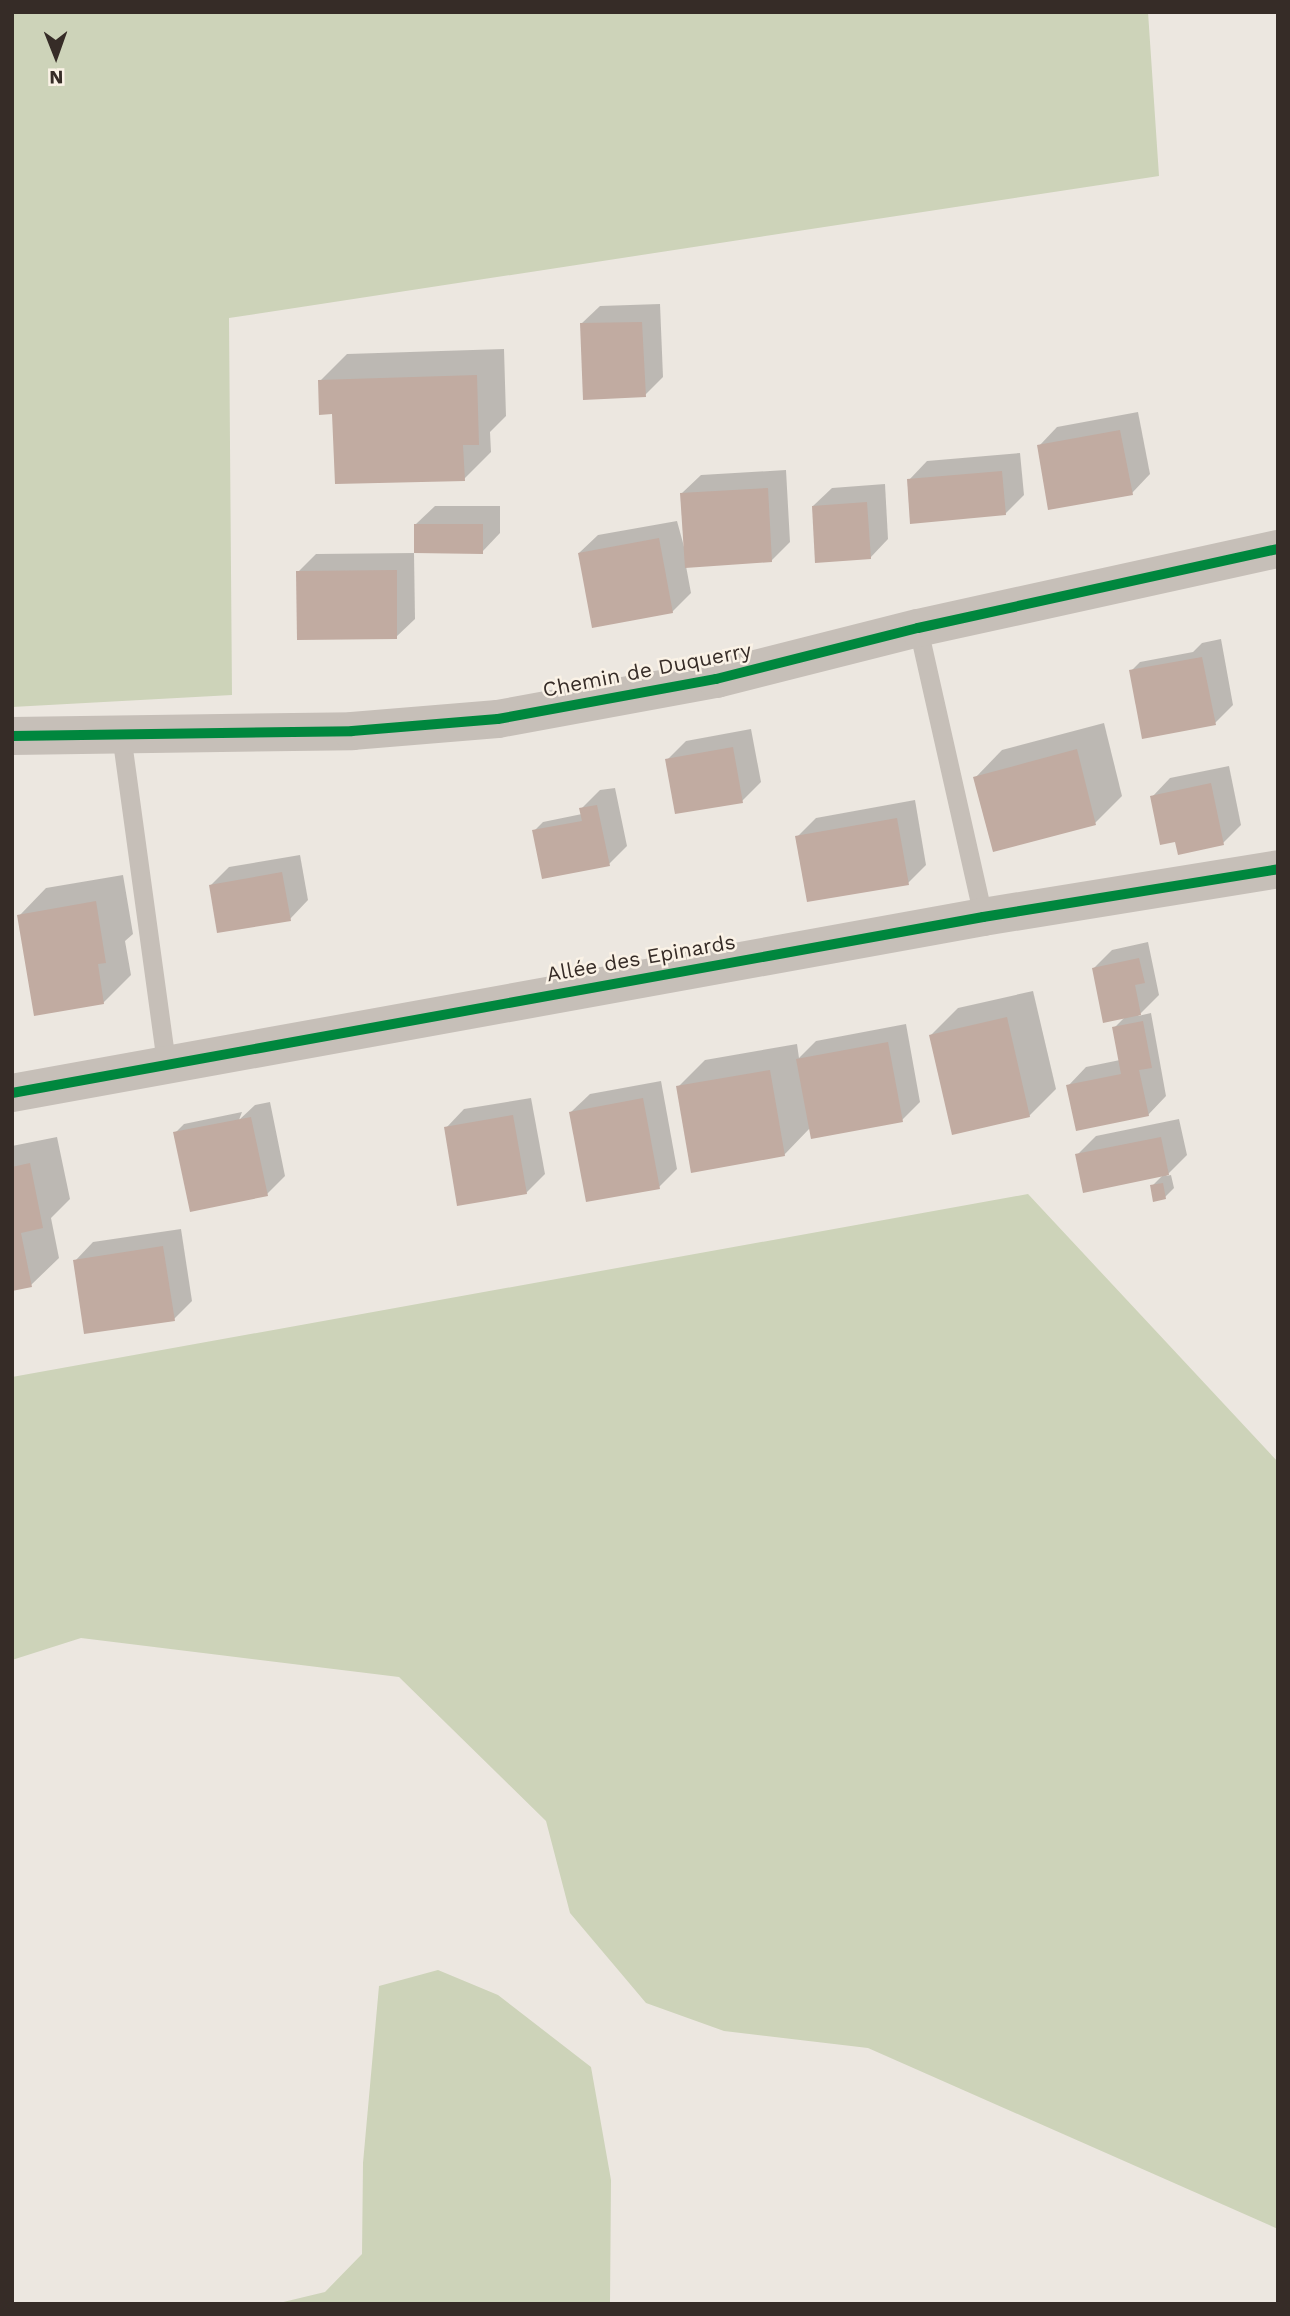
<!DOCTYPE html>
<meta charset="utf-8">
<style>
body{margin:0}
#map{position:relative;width:1290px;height:2316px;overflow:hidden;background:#ece7e0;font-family:"Work Sans",sans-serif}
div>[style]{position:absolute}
.green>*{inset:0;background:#cdd3b9}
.shadow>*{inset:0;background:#0003}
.building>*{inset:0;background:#c1aba1}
.lane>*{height:19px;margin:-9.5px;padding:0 9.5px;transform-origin:9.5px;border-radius:9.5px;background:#c6bfb8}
.street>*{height:38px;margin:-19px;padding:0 19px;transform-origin:19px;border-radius:19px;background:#c6bfb8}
.cycleway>*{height:10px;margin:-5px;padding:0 5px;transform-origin:5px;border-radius:5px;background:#00873e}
span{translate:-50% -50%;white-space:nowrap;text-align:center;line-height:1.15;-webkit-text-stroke:5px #faf2e6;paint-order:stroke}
.street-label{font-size:21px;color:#362c27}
.frame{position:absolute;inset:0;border:14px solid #362c27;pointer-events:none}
.north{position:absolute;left:21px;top:21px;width:70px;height:70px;-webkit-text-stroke:5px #faf2e6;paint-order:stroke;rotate:179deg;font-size:19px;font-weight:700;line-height:28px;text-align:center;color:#362c27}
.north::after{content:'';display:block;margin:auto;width:24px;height:32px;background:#362c27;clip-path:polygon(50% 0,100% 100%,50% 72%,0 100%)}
</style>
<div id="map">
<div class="green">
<i style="clip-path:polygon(12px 12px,1148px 12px,1159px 176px,229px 318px,232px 695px,12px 707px)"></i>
<i style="clip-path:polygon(1028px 1194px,1278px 1462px,1278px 2229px,868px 2048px,724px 2031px,646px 2003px,570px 1913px,546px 1821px,399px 1677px,81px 1638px,12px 1660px,12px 1377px)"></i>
<i style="clip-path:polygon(438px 1970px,498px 1995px,591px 2067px,611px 2180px,610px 2304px,275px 2304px,325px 2292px,362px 2254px,363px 2163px,379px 1986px)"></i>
</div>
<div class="shadow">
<i style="clip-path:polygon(660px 304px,663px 377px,645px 395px,581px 324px,600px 306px)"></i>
<i style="clip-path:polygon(504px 349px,506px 416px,490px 432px,491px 452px,464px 479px,334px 413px,320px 381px,347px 354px)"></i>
<i style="clip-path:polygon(1138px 412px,1150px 474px,1132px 493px,1039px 446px,1057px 427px)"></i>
<i style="clip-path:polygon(1020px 453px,1024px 495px,1005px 514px,909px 480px,927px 461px)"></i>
<i style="clip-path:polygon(786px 470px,790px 542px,771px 561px,686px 566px,691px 593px,672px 612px,579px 553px,598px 535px,677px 521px,686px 554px,682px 493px,701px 475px)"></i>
<i style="clip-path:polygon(885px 484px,888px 539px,870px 558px,813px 506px,832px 488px)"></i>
<i style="clip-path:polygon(435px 506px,500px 506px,500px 533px,482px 552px,416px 524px)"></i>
<i style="clip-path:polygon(414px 553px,415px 619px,396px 637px,298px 572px,316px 554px)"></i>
<i style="clip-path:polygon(1221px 639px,1233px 705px,1215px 723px,1131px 671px,1140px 662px,1193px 652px,1202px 643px)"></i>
<i style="clip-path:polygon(1104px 723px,1122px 796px,1095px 823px,975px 778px,1002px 750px)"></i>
<i style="clip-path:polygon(751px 729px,761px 782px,742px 801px,667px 760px,686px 741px)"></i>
<i style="clip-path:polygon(1229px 766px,1241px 825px,1223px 843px,1176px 840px,1152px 797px,1170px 778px)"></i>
<i style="clip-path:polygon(615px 788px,627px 846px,609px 864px,534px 831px,543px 822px,582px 814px,581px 809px,600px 790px)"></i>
<i style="clip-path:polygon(915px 800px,926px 865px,908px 883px,797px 837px,816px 818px)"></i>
<i style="clip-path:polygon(300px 855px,308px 900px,290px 919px,211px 885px,229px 867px)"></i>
<i style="clip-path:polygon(123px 875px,133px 934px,125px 941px,131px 975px,103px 1003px,19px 916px,46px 888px)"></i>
<i style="clip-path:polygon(1148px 942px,1159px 995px,1138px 1016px,1151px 1013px,1166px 1096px,1148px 1115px,1068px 1086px,1086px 1067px,1120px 1060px,1114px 1028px,1125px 1017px,1094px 968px,1112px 950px)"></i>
<i style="clip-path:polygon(1033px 991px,1056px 1089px,1029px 1116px,931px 1035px,958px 1008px)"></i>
<i style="clip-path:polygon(906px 1024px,920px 1102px,902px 1120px,810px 1128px,784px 1155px,678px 1087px,705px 1060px,797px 1044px,799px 1058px,816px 1041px)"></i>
<i style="clip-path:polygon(661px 1081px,677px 1169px,659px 1187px,571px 1112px,590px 1094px)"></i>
<i style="clip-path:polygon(531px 1098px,545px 1174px,526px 1193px,446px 1128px,464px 1109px)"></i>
<i style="clip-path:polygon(270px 1102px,285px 1176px,267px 1194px,175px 1133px,184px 1124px,242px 1112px,239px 1120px,255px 1105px)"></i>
<i style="clip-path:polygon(1179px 1119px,1187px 1155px,1166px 1176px,1171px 1175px,1174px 1188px,1165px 1197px,1152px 1186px,1163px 1175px,1077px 1155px,1096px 1136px)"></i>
<i style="clip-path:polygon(57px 1137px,70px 1199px,51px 1218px,59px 1258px,31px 1285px,12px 1289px,12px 1146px)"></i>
<i style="clip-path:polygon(181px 1229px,192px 1301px,174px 1319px,75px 1261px,93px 1242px)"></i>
</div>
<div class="building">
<i style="clip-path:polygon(642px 322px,646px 397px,583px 400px,580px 323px)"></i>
<i style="clip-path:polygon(477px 375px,479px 445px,463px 445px,465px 481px,335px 484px,332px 414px,319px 415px,318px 380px)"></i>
<i style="clip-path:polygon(1120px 430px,1133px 495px,1048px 510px,1037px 445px)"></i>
<i style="clip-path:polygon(1002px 471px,1006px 515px,910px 524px,907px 479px)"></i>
<i style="clip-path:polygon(768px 488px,772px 562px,685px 568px,680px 493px)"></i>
<i style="clip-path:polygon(867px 502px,871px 559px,815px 563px,812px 506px)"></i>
<i style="clip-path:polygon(414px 524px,483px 524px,483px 554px,414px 553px)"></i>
<i style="clip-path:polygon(659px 538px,673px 613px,592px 628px,578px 553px)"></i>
<i style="clip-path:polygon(397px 570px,397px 639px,297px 640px,296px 571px)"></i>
<i style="clip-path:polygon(1202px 657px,1216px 725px,1142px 739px,1129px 670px)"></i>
<i style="clip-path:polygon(733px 747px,743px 803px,675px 814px,665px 759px)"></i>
<i style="clip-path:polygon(1077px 749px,1096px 825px,993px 852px,973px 777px)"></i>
<i style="clip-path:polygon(1211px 783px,1224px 845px,1178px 855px,1175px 842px,1160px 845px,1150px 796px)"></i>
<i style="clip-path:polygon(597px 805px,610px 866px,542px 879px,532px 830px,582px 821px,579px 808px)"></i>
<i style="clip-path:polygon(897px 818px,909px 885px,807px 902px,795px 836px)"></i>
<i style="clip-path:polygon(282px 872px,291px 921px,217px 933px,209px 885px)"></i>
<i style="clip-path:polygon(96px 901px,106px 963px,98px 964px,104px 1004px,34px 1016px,17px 915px)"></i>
<i style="clip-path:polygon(1139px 958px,1145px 983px,1135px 985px,1141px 1015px,1103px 1023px,1092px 968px)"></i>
<i style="clip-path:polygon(1007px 1017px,1030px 1117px,952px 1135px,929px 1035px)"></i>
<i style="clip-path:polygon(1143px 1021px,1152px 1068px,1139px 1070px,1149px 1116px,1076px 1131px,1066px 1085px,1121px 1074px,1112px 1027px)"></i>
<i style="clip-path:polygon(888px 1042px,903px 1122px,811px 1139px,796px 1059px)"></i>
<i style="clip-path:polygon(770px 1070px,785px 1156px,691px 1173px,676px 1086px)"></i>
<i style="clip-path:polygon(643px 1098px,660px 1189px,586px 1202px,569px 1112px)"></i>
<i style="clip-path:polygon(513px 1115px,527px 1194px,457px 1206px,444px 1127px)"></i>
<i style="clip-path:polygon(251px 1117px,268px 1196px,190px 1212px,173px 1132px)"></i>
<i style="clip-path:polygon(1161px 1137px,1169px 1175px,1083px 1193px,1075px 1154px)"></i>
<i style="clip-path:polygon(30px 1163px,43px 1228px,21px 1233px,32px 1287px,12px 1291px,12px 1167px)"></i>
<i style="clip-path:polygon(1163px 1183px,1166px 1199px,1153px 1202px,1150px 1185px)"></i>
<i style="clip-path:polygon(163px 1246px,175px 1321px,84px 1334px,73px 1260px)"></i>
</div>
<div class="lane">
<i style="left:918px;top:628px;width:296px;rotate:77.3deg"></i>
<i style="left:121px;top:734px;width:331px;rotate:82.2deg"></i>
</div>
<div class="street">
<i style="left:12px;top:736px;width:340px;rotate:-0.8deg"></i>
<i style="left:352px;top:731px;width:146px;rotate:-4.7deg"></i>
<i style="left:498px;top:719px;width:222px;rotate:-10.4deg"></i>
<i style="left:716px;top:679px;width:208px;rotate:-14.2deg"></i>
<i style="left:918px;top:628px;width:369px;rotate:-12.4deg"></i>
<i style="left:12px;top:1093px;width:987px;rotate:-10.27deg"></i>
<i style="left:983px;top:917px;width:299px;rotate:-9.2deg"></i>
</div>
<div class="cycleway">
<i style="left:12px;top:736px;width:340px;rotate:-0.8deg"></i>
<i style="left:352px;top:731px;width:146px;rotate:-4.7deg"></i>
<i style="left:498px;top:719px;width:222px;rotate:-10.4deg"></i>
<i style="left:716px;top:679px;width:208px;rotate:-14.2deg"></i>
<i style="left:918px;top:628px;width:369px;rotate:-12.4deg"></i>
<i style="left:12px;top:1093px;width:987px;rotate:-10.27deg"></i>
<i style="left:983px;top:917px;width:299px;rotate:-9.2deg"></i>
</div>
<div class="street-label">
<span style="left:647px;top:670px;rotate:-11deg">Chemin de Duquerry</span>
<span style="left:641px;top:958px;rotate:-10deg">Allée des Epinards</span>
</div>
<div class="frame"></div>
<div class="north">N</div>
</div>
